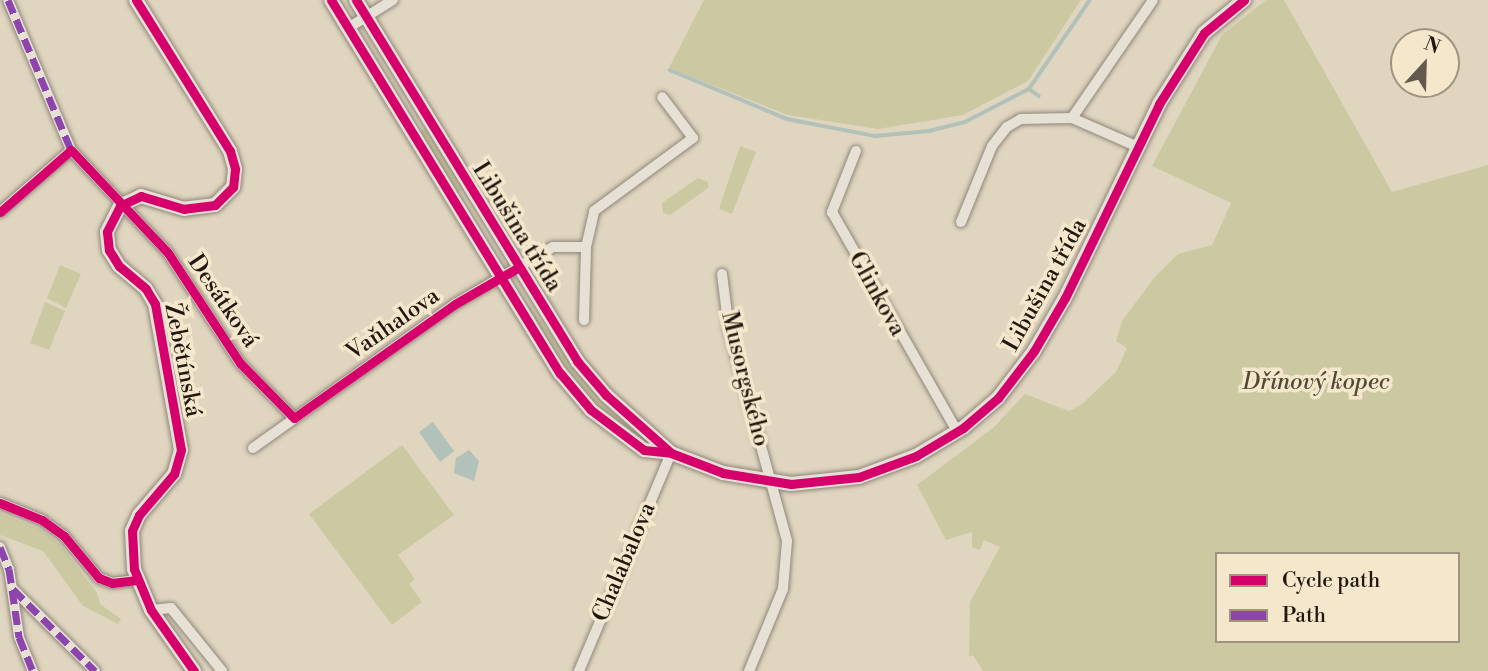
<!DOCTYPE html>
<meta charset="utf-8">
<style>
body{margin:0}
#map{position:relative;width:1488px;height:671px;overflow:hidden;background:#e0d5bf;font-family:"Libre Bodoni",serif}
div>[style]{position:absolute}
.green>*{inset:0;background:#ccc9a2}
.water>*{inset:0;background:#b2c1b9}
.stream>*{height:3.5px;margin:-1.75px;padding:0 1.75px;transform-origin:1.75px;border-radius:1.75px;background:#b2c1b9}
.roads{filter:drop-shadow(0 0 2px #8e877a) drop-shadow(0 0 2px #8e877a)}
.minor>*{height:10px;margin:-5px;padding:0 5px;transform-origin:5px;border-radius:5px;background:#e6e0d5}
.tertiary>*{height:14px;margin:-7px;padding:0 7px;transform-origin:7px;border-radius:7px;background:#e6e0d5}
.quiet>*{height:7px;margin-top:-3.5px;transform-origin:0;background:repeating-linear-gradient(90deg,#8e44ad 0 14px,transparent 0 21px)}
.cycleway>*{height:9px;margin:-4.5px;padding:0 4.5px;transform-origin:4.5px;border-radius:4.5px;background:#d6006c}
span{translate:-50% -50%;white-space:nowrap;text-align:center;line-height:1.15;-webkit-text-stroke:7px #f4e7cc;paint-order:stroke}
.street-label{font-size:23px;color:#20180f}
.park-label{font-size:23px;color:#4e4a34;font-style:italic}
.legend{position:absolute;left:1215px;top:552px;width:245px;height:91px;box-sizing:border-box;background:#f4e7cc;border:2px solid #9f9480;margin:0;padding:9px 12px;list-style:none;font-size:21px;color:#20180f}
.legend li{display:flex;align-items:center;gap:14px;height:35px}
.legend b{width:35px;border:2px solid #9f9480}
.north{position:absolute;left:1390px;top:28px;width:70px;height:70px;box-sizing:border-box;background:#f4e7cc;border:2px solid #9f9480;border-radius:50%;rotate:22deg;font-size:19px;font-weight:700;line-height:28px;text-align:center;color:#20180f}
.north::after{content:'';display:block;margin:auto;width:24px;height:32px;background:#635a4d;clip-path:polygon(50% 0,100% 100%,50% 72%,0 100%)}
</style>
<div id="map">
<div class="green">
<i style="clip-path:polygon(704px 0,1081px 0,1028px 81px,963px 115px,878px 129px,788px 115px,669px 68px)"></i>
<i style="clip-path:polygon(evenodd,1266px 0,1284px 0,1392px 192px,1488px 165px,1488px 671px,983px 671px,973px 655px,969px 657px,970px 602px,1000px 547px,984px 540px,980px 550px,972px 547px,972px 532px,946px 540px,917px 485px,993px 428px,1025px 394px,1069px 411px,1082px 404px,1116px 372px,1127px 348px,1116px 341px,1122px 321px,1154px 278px,1178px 254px,1212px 245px,1231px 203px,1152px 166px,1222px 35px,1266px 0,1217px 554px,1458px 554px,1458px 641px,1217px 641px,1217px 554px)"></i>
<i style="clip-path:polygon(427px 127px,464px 189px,457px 193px,419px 133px)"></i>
<i style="clip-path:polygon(740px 146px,756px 152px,732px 214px,719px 209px)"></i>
<i style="clip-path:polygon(698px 178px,708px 182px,708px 188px,670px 215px,663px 213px,662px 203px)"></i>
<i style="clip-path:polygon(60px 265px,81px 274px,66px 308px,47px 298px)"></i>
<i style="clip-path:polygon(519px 293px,602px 400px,657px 449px,598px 408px,556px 355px)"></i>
<i style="clip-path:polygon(45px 302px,65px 311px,49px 350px,30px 343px)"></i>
<i style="clip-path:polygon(402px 445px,454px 515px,398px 555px,415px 579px,409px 584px,422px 602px,392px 625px,309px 514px)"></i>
<i style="clip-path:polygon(0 513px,42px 530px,61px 545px,97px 593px,100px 604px,121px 619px,118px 624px,83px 606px,43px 551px,0 535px)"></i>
</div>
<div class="water">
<i style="clip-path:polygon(433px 422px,454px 451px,440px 462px,419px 432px)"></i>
<i style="clip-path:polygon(469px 450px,479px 461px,474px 481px,454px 473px,456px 458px)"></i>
</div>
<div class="stream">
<i style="left:670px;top:70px;width:127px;rotate:22.7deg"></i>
<i style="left:787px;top:119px;width:90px;rotate:10.9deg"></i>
<i style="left:875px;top:136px;width:54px;rotate:-5.3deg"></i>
<i style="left:929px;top:131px;width:37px;rotate:-14deg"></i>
<i style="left:965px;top:122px;width:72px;rotate:-27.3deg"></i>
<i style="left:1029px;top:89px;width:12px;rotate:35deg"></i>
<i style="left:1029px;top:89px;width:108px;rotate:-55.6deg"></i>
</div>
<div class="roads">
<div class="minor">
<i style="left:8px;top:0;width:163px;rotate:67.2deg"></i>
<i style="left:71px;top:150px;width:141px;rotate:46.7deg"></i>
<i style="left:168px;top:253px;width:131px;rotate:56.8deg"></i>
<i style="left:240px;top:363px;width:77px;rotate:45.5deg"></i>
<i style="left:348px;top:28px;width:53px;rotate:-31.9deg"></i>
<i style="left:1072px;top:118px;width:143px;rotate:-55.5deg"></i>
<i style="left:856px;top:151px;width:66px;rotate:111.5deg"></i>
<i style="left:832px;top:212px;width:252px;rotate:60.3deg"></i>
<i style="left:0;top:212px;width:94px;rotate:-41.1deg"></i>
<i style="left:961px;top:222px;width:82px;rotate:-67.8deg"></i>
<i style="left:992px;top:146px;width:24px;rotate:-52deg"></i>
<i style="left:1007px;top:127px;width:16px;rotate:-30deg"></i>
<i style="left:1021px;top:119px;width:51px;rotate:-1.1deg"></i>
<i style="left:1072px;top:118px;width:72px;rotate:23.7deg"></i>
<i style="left:722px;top:274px;width:56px;rotate:82.9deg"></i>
<i style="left:729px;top:330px;width:219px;rotate:74.6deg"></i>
<i style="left:787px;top:541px;width:48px;rotate:94.8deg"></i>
<i style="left:783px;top:589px;width:89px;rotate:112.5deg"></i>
<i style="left:584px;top:320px;width:73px;rotate:-88.4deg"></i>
<i style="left:586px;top:247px;width:37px;rotate:-77deg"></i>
<i style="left:594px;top:211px;width:123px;rotate:-36.4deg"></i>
<i style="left:693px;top:138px;width:51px;rotate:-127.1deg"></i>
<i style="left:253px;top:448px;width:248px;rotate:-35.5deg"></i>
<i style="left:455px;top:304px;width:113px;rotate:-30.2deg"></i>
<i style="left:553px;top:247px;width:33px"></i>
<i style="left:0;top:503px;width:45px;rotate:22deg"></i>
<i style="left:42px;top:520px;width:27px;rotate:36deg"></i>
<i style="left:64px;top:536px;width:55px;rotate:50.2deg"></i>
<i style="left:99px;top:578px;width:14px;rotate:21deg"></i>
<i style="left:112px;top:583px;width:25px;rotate:-7deg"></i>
<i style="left:0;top:547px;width:24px;rotate:68deg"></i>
<i style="left:9px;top:569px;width:69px;rotate:81.6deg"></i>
<i style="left:19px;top:637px;width:37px;rotate:68deg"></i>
<i style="left:13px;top:589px;width:116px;rotate:45deg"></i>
<i style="left:151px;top:610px;width:20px;rotate:-6deg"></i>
<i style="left:171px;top:608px;width:81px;rotate:51deg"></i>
<i style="left:579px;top:671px;width:237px;rotate:-67.1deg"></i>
</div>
<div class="tertiary">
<i style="left:136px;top:0;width:178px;rotate:58.1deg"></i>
<i style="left:230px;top:151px;width:19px;rotate:74deg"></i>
<i style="left:235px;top:169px;width:18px;rotate:96deg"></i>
<i style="left:233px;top:187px;width:25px;rotate:135deg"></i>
<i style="left:215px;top:205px;width:31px;rotate:173deg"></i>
<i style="left:184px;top:209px;width:45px;rotate:-163.2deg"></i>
<i style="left:141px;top:196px;width:23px;rotate:155deg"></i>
<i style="left:120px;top:206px;width:29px;rotate:117deg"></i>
<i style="left:107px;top:232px;width:18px;rotate:84deg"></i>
<i style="left:109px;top:250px;width:19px;rotate:58deg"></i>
<i style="left:119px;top:266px;width:35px;rotate:40deg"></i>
<i style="left:146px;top:289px;width:17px;rotate:59deg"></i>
<i style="left:155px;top:304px;width:148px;rotate:79.9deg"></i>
<i style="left:181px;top:450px;width:25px;rotate:106deg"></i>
<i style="left:174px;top:474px;width:54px;rotate:130.5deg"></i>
<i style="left:139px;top:515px;width:17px;rotate:114deg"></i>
<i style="left:132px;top:531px;width:38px;rotate:87deg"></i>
<i style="left:134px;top:569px;width:44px;rotate:67.5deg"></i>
<i style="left:151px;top:610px;width:75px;rotate:54.8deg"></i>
<i style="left:331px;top:0;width:438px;rotate:58.5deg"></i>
<i style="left:560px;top:373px;width:48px;rotate:50deg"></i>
<i style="left:591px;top:410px;width:66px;rotate:37deg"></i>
<i style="left:644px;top:450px;width:27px;rotate:6deg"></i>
<i style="left:671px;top:453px;width:56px;rotate:21deg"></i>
<i style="left:723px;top:473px;width:69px;rotate:9.2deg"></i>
<i style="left:791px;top:484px;width:68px;rotate:-5.9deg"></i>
<i style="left:859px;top:477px;width:61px;rotate:-20.2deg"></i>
<i style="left:916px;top:456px;width:55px;rotate:-30.8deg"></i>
<i style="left:963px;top:428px;width:46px;rotate:-40.6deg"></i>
<i style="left:998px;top:398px;width:59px;rotate:-52.5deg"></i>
<i style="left:1034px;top:351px;width:61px;rotate:-59.7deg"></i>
<i style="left:1065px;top:298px;width:216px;rotate:-64.1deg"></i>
<i style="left:1159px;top:104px;width:84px;rotate:-57.6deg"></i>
<i style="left:1204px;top:33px;width:52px;rotate:-39.5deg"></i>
<i style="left:356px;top:0;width:423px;rotate:58.5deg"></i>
<i style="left:577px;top:361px;width:45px;rotate:49.5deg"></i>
<i style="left:606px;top:395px;width:87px;rotate:41.7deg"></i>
</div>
</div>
<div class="quiet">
<i style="left:8px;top:0;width:163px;rotate:67.2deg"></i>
<i style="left:0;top:547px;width:24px;rotate:68deg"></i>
<i style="left:9px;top:569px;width:69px;rotate:81.6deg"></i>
<i style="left:19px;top:637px;width:37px;rotate:68deg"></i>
<i style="left:13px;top:589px;width:116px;rotate:45deg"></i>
</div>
<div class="cycleway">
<i style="left:136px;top:0;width:178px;rotate:58.1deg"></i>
<i style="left:230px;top:151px;width:19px;rotate:74deg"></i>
<i style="left:235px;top:169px;width:18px;rotate:96deg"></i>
<i style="left:233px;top:187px;width:25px;rotate:135deg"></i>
<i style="left:215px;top:205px;width:31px;rotate:173deg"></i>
<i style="left:184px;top:209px;width:45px;rotate:-163.2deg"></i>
<i style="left:141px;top:196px;width:23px;rotate:155deg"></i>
<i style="left:120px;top:206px;width:29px;rotate:117deg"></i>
<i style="left:107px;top:232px;width:18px;rotate:84deg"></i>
<i style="left:109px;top:250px;width:19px;rotate:58deg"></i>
<i style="left:119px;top:266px;width:35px;rotate:40deg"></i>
<i style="left:146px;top:289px;width:17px;rotate:59deg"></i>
<i style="left:155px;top:304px;width:148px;rotate:79.9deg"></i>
<i style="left:181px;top:450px;width:25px;rotate:106deg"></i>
<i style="left:174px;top:474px;width:54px;rotate:130.5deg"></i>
<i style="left:139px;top:515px;width:17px;rotate:114deg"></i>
<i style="left:132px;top:531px;width:38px;rotate:87deg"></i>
<i style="left:134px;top:569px;width:44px;rotate:67.5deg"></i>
<i style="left:151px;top:610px;width:75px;rotate:54.8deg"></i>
<i style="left:331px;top:0;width:438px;rotate:58.5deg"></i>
<i style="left:560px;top:373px;width:48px;rotate:50deg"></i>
<i style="left:591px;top:410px;width:66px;rotate:37deg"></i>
<i style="left:644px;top:450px;width:27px;rotate:6deg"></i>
<i style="left:671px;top:453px;width:56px;rotate:21deg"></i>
<i style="left:723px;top:473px;width:69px;rotate:9.2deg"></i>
<i style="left:791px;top:484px;width:68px;rotate:-5.9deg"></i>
<i style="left:859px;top:477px;width:61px;rotate:-20.2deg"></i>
<i style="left:916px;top:456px;width:55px;rotate:-30.8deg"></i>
<i style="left:963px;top:428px;width:46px;rotate:-40.6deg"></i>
<i style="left:998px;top:398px;width:59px;rotate:-52.5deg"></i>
<i style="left:1034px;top:351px;width:61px;rotate:-59.7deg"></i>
<i style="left:1065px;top:298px;width:216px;rotate:-64.1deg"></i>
<i style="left:1159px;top:104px;width:84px;rotate:-57.6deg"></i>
<i style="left:1204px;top:33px;width:52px;rotate:-39.5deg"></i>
<i style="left:356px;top:0;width:423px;rotate:58.5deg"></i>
<i style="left:577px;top:361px;width:45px;rotate:49.5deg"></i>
<i style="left:606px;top:395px;width:87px;rotate:41.7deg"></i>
<i style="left:0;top:212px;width:94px;rotate:-41.1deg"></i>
<i style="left:71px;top:150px;width:141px;rotate:46.7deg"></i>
<i style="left:168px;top:253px;width:131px;rotate:56.8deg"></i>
<i style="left:240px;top:363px;width:77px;rotate:45.5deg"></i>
<i style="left:294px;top:418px;width:197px;rotate:-35.3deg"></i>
<i style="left:455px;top:304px;width:74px;rotate:-30deg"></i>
<i style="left:0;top:503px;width:45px;rotate:22deg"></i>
<i style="left:42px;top:520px;width:27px;rotate:36deg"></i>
<i style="left:64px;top:536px;width:55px;rotate:50.2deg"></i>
<i style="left:99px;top:578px;width:14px;rotate:21deg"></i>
<i style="left:112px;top:583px;width:25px;rotate:-7deg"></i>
</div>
<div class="street-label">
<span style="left:517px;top:227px;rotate:58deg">Libušina třída</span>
<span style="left:1045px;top:285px;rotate:-61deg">Libušina třída</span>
<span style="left:877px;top:294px;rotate:61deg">Glinkova</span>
<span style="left:223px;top:301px;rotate:56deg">Desátková</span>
<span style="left:393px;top:324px;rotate:-35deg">Vaňhalova</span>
<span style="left:183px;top:360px;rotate:79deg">Žebětínská</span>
<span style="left:745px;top:379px;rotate:76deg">Musorgského</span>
<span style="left:624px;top:562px;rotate:-67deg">Chalabalova</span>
</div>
<div class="park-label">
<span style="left:1316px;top:382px">Dřínový kopec</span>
</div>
<ul class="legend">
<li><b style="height:9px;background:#d6006c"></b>Cycle path</li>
<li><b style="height:9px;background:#8e44ad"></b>Path</li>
</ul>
<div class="north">N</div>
</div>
